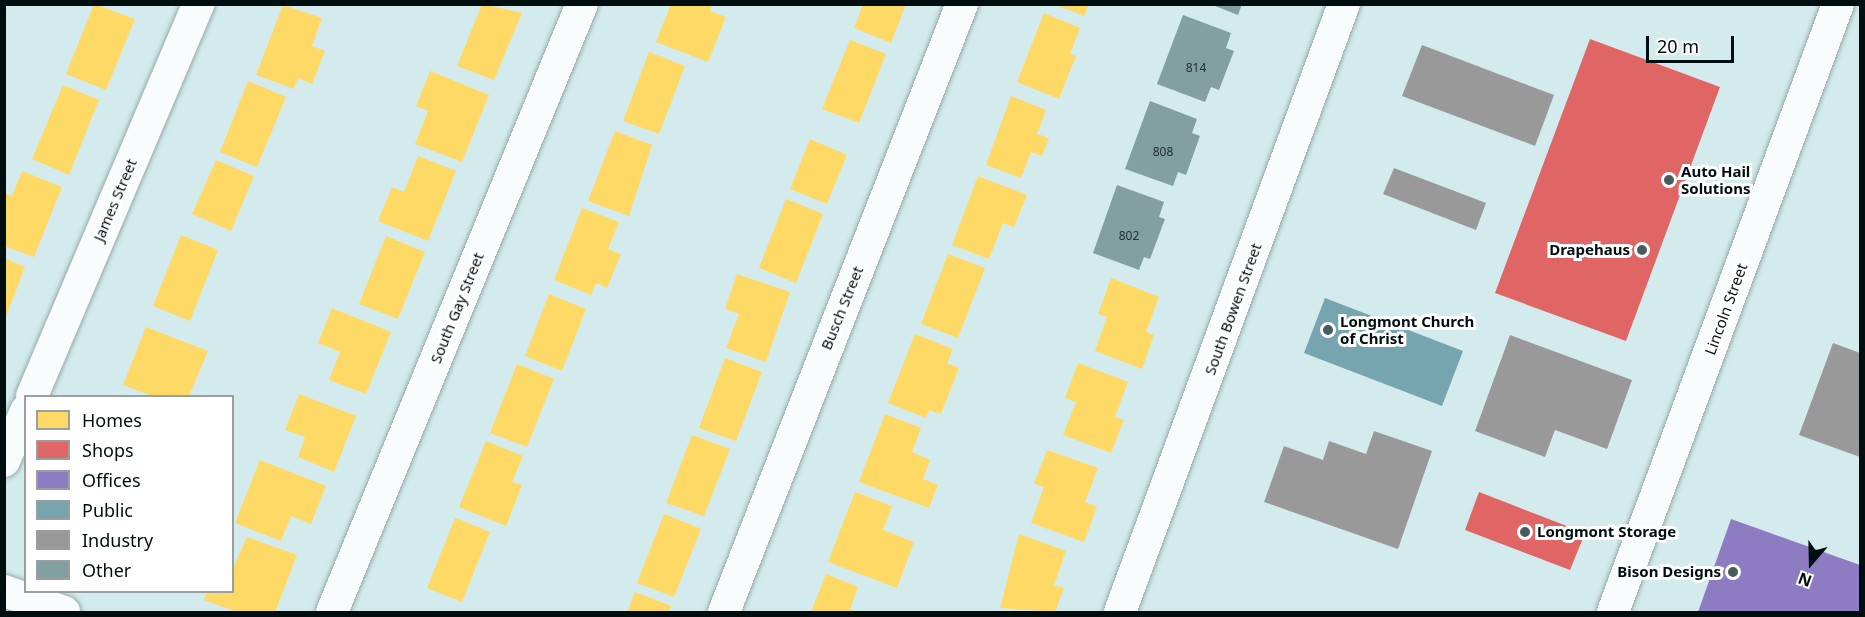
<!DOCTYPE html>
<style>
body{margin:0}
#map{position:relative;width:1865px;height:617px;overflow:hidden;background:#d3ebed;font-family:"Noto Sans",sans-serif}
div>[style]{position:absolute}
.homes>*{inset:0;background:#ffd966}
.shops>*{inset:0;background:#e06666}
.offices>*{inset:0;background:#8e7cc3}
.public>*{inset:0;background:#76a5af}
.industry>*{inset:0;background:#999}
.building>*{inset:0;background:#829fa1}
.roads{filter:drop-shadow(0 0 2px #95a8a9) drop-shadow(0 0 2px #95a8a9)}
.minor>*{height:32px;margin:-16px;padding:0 16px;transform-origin:16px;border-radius:16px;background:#f8fcfc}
.dots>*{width:16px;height:16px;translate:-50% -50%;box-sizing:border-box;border:3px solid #fff;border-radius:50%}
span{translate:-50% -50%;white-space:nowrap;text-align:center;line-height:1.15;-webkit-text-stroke:6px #fff;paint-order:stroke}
.number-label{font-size:12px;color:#213234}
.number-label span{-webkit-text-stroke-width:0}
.poi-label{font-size:15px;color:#010e0f;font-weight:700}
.left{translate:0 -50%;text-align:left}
.right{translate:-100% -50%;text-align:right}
.street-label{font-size:15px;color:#010e0f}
.frame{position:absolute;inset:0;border:6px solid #010e0f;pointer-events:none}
.legend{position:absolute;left:24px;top:395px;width:210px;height:198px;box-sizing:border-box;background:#fff;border:2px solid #999f9f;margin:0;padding:8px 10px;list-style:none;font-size:18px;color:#010e0f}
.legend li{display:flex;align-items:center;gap:12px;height:30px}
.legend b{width:30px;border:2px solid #999f9f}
.north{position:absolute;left:1781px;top:533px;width:60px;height:60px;-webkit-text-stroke:4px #fff;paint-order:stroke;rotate:200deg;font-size:16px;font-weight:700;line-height:24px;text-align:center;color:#010e0f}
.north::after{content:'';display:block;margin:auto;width:21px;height:27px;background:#010e0f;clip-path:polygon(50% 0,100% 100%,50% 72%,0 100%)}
.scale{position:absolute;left:1646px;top:36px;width:88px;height:27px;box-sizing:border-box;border:3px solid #010e0f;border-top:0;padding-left:8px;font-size:18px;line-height:21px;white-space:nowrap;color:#010e0f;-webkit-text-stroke:4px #fff;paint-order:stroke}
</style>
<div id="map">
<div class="homes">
<i style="clip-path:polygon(94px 4px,135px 19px,106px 90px,66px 74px)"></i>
<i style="clip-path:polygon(482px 4px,522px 13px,494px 80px,457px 66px)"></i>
<i style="clip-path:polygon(671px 4px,712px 4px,710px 11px,726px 17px,708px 62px,656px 42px)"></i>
<i style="clip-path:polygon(863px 4px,906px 4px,891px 43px,854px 28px)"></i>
<i style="clip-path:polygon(1054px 4px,1089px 4px,1084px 16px)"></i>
<i style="clip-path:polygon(283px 5px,322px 18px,312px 46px,325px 51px,312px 84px,298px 78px,294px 89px,256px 75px)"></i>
<i style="clip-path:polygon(1044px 13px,1080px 28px,1070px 54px,1076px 56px,1059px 99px,1017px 82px)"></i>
<i style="clip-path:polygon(850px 40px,886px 54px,859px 123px,822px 109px)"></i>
<i style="clip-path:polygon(649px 52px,685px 66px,659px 134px,623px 121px)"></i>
<i style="clip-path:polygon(430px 71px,489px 95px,462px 162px,415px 144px,428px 111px,416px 106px)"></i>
<i style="clip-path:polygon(248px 81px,286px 97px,257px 167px,220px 152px)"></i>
<i style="clip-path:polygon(63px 85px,99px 100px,69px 175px,32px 159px)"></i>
<i style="clip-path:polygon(1011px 96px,1046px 110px,1037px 134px,1049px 138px,1042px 156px,1031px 152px,1021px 178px,986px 165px)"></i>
<i style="clip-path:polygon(615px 131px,652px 145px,629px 216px,588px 201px)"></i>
<i style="clip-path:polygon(810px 139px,847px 155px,827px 204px,790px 189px)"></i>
<i style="clip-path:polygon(418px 156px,456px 171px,428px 241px,378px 221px,392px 187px,404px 192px)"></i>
<i style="clip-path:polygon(216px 160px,254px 176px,231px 231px,192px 214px)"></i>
<i style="clip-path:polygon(22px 171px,62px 187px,34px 257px,4px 246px,4px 193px,12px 196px)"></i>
<i style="clip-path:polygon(978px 176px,1027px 195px,1014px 227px,1003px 223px,989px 259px,952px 245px)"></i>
<i style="clip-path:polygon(786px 199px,823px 214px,796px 283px,759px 268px)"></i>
<i style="clip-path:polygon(582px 208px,619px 222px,608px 249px,621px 254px,607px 288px,596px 283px,591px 295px,554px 280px)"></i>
<i style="clip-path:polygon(181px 235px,218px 250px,190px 321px,153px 306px)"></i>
<i style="clip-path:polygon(386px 236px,425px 252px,398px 319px,359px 304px)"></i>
<i style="clip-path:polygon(948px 254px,985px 268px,958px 338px,921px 324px)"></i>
<i style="clip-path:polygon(4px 258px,25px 267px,5px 319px,4px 319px)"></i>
<i style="clip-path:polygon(737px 274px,790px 292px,766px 362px,726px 348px,739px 314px,725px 309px)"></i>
<i style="clip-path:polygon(1111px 278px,1159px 297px,1146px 332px,1154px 335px,1142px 369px,1095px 351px,1107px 317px,1098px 314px)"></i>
<i style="clip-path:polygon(549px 294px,586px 309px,562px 371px,525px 356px)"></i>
<i style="clip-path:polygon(332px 308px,391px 332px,366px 394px,329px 380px,340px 352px,318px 343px)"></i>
<i style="clip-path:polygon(146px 327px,208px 351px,189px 396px,152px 396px,123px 385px)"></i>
<i style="clip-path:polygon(915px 334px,953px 349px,947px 363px,959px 368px,941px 414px,929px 410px,926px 418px,888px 403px)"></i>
<i style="clip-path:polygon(725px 358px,762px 372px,736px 441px,699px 428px)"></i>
<i style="clip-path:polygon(1078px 363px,1128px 382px,1115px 417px,1124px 420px,1111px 453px,1063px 435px,1076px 402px,1065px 398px)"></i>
<i style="clip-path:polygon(517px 364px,554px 379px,527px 447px,490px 433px)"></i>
<i style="clip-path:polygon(299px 394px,356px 416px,334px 472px,298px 457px,305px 437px,285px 430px)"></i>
<i style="clip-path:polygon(885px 414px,921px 428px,912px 452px,930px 460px,923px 479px,938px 485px,929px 508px,859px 482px)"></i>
<i style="clip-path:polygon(692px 435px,730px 449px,704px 516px,666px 503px)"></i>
<i style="clip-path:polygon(486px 441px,523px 456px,512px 482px,522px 485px,506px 526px,459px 507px)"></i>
<i style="clip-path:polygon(1047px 450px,1098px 468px,1085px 502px,1097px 507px,1084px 542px,1031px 523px,1044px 487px,1034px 484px)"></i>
<i style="clip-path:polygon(260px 460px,326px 486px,311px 524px,291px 516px,281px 541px,235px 523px)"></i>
<i style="clip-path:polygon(855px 492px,892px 506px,883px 530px,914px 542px,897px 588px,828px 562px)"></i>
<i style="clip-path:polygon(664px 514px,701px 529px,674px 597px,637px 583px)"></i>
<i style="clip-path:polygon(455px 518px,490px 532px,462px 602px,427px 588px)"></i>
<i style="clip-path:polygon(1019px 534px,1066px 551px,1054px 585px,1064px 588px,1055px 612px,1000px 608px)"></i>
<i style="clip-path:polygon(247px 537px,297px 555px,275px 612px,236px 612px,204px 600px,207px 592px,232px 592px,232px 570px)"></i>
<i style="clip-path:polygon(826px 574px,858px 587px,850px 609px,858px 612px,811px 612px)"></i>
<i style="clip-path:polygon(635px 592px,671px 606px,668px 612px,627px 612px)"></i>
</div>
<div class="shops">
<i style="clip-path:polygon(1590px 39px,1720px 87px,1626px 341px,1495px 293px)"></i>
<i style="clip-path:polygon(1479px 492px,1585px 533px,1570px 570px,1465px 530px)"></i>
</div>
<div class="offices">
<i style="clip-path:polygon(1731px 519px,1860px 565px,1860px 612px,1698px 612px)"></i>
</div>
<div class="public">
<i style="clip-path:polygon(1325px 298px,1463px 351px,1442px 406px,1304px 353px)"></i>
</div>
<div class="industry">
<i style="clip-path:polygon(1422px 45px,1554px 95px,1535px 146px,1402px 96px)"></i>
<i style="clip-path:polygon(1394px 168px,1486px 203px,1476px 230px,1383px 194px)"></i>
<i style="clip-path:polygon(1510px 335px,1632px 380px,1607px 449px,1555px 430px,1545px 457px,1475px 431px)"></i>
<i style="clip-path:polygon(1833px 343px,1860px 353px,1860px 457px,1799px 435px)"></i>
<i style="clip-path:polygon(1374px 431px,1432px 451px,1398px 549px,1264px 502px,1284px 446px,1323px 460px,1329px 441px,1366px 454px)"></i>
</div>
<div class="building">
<i style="clip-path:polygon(1210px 4px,1242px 4px,1238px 15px)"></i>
<i style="clip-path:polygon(1183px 15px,1231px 33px,1226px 48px,1234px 51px,1219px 90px,1211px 87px,1205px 102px,1157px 84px)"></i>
<i style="clip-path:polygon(1150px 101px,1197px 119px,1192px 133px,1200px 136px,1186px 175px,1178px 172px,1173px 186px,1125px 169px)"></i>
<i style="clip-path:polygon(1117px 185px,1164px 202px,1159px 217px,1165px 219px,1150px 259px,1144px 257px,1139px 270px,1093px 253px)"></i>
</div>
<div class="roads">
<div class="minor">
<i style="left:32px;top:396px;width:426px;rotate:-67deg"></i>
<i style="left:4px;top:461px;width:55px;rotate:-66.3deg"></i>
<i style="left:4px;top:591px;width:64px;rotate:19.3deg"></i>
<i style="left:332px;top:612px;width:657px;rotate:-67.65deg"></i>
<i style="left:724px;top:612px;width:653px;rotate:-68.62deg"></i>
<i style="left:1120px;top:612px;width:648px;rotate:-69.78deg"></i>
<i style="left:1613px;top:612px;width:648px;rotate:-69.69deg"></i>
</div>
</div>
<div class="dots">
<i style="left:1669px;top:180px;background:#4a5b5d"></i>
<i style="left:1642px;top:250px;background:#4a5b5d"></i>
<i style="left:1328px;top:330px;background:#4a5b5d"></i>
<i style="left:1525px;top:532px;background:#4a5b5d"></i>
<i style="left:1733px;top:572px;background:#4a5b5d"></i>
</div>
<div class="number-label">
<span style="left:1196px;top:68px">814</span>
<span style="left:1163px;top:152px">808</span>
<span style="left:1129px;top:236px">802</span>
</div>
<div class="poi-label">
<span class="left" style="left:1681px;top:180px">Auto Hail<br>Solutions</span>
<span class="right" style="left:1630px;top:250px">Drapehaus</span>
<span class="left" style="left:1340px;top:330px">Longmont Church<br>of Christ</span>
<span class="left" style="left:1537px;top:532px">Longmont Storage</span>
<span class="right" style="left:1721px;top:572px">Bison Designs</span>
</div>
<div class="street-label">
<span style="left:115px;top:200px;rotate:-67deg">James Street</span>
<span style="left:457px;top:308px;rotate:-68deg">South Gay Street</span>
<span style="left:842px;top:308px;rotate:-68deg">Busch Street</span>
<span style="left:1233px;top:309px;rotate:-70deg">South Bowen Street</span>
<span style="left:1726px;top:309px;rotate:-70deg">Lincoln Street</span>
</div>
<div class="frame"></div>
<ul class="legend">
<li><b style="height:16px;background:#ffd966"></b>Homes</li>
<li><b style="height:16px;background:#e06666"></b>Shops</li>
<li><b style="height:16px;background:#8e7cc3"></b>Offices</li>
<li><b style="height:16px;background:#76a5af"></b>Public</li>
<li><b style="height:16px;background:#999"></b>Industry</li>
<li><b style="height:16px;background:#829fa1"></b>Other</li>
</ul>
<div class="north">N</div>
<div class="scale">20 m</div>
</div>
